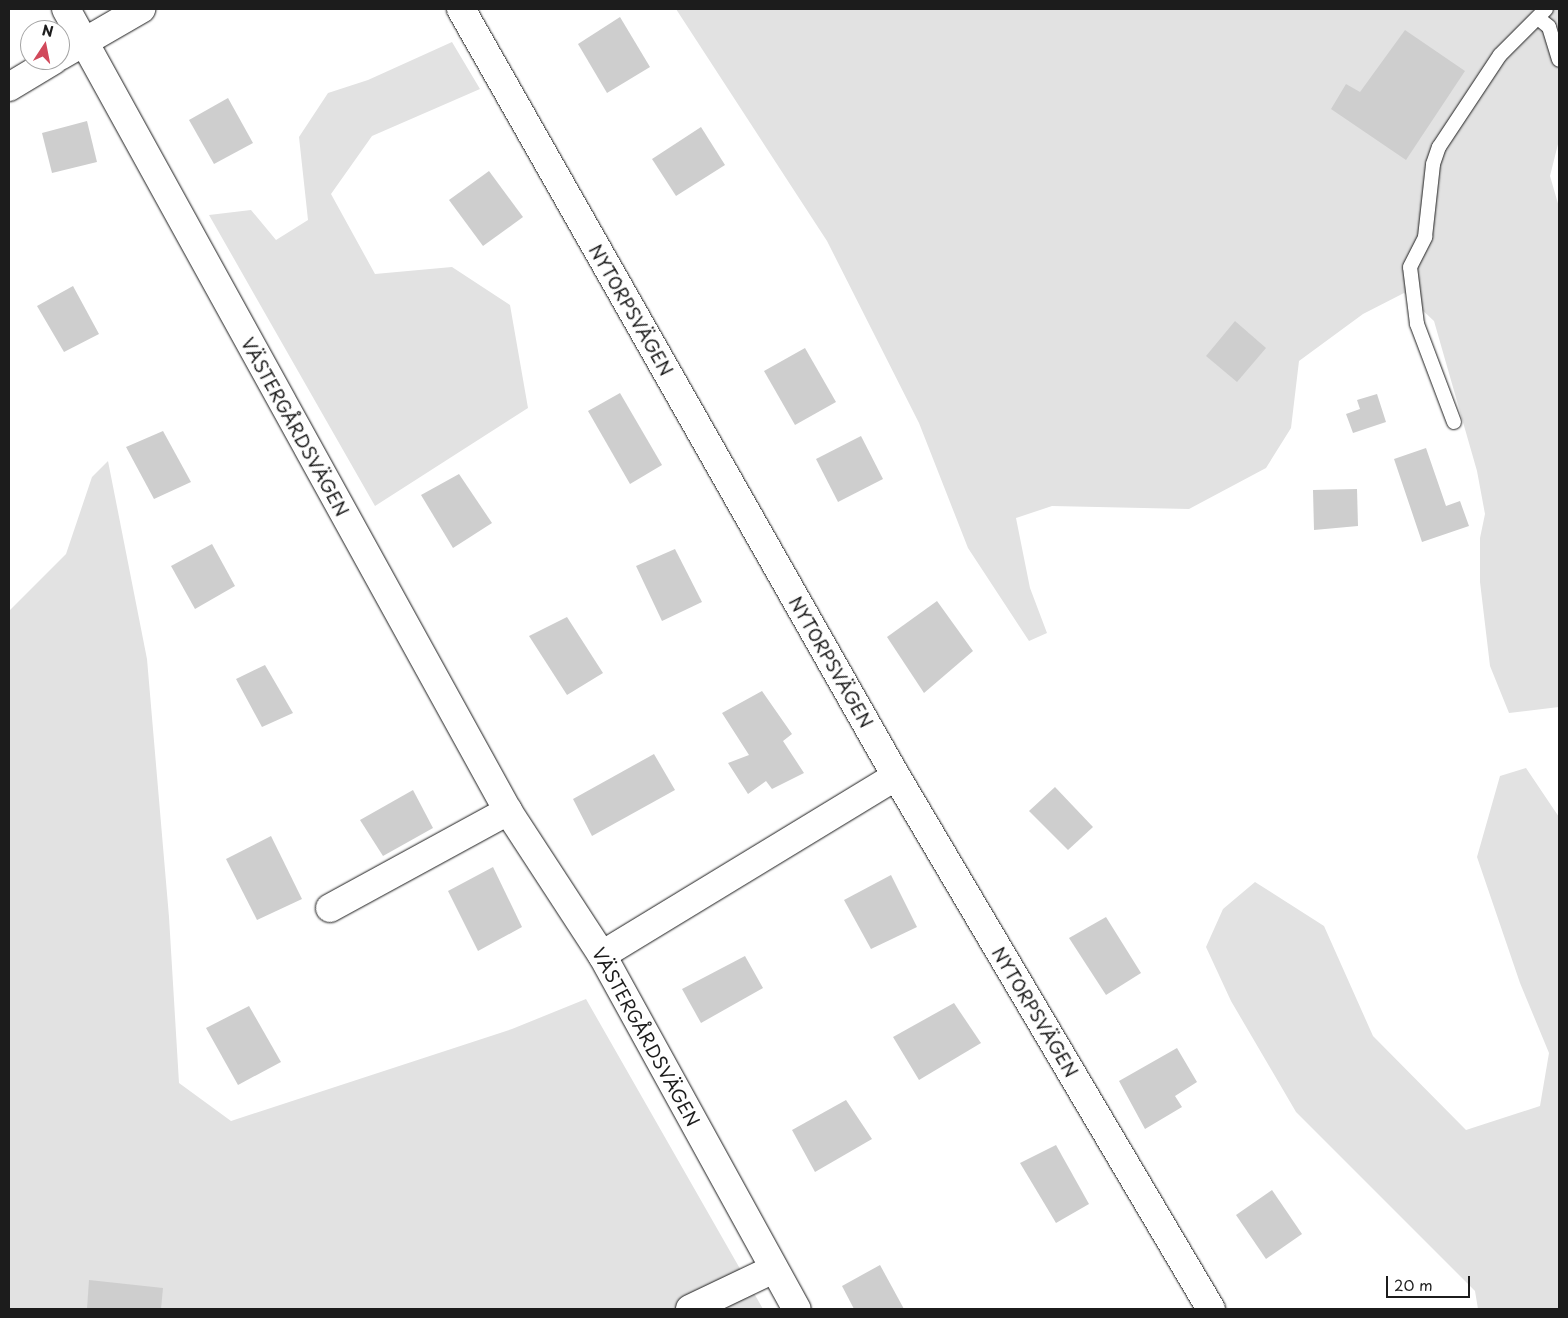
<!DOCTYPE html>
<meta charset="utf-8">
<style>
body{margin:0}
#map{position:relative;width:1568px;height:1318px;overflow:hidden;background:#fff;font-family:"Playpen Sans",sans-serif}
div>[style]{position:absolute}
.green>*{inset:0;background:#e2e2e2}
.building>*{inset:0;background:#cecece}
.roads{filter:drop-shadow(0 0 1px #1c1c1c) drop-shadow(0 0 1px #1c1c1c)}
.lane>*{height:14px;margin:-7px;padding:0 7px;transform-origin:7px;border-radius:7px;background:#fff}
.street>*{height:28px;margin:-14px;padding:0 14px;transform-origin:14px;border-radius:14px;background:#fff}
span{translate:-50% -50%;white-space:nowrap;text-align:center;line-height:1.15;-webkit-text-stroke:4px #fff;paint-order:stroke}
.street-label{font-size:18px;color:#1c1c1c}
.frame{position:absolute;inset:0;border:10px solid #1c1c1c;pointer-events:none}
.north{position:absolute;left:20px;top:20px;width:50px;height:50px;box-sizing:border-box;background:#fff;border:1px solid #a4a4a4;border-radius:50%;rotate:11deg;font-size:14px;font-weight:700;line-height:20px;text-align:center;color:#1c1c1c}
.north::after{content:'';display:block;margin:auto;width:18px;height:22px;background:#d1495b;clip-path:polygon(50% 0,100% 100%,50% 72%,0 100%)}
.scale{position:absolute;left:1386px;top:1276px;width:84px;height:22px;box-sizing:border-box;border:2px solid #1c1c1c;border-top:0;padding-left:6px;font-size:15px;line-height:18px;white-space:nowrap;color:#1c1c1c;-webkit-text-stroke:4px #fff;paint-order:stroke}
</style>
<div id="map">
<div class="green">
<i style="clip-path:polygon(676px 9px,1559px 9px,1559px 140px,1550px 176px,1559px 207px,1559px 707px,1509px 713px,1490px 666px,1480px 582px,1480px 538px,1485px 514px,1477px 471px,1434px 321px,1404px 293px,1363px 314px,1299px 361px,1291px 428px,1266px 468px,1189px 509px,1052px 506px,1016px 518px,1030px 588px,1047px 633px,1029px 641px,968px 548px,919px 423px,827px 241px)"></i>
<i style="clip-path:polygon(452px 42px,480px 89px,372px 136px,331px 194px,375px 274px,452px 267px,510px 305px,528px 408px,375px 506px,209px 215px,251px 210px,276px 240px,308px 220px,299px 137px,328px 93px,368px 80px)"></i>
<i style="clip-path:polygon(108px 461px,147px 659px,169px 917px,179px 1083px,231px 1121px,512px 1029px,586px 999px,763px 1309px,9px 1309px,9px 611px,66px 554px,92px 477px)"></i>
<i style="clip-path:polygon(1526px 768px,1559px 817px,1559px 1309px,1478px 1309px,1475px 1291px,1296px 1112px,1231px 1001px,1206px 947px,1223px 909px,1255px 882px,1324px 926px,1373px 1036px,1466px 1130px,1540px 1106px,1549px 1053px,1520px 983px,1477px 857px,1500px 776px)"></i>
</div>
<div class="building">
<i style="clip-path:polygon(620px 17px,650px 67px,607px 93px,578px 44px)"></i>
<i style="clip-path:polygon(1405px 30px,1465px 71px,1406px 160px,1331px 109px,1346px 84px,1360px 92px)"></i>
<i style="clip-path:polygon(228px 98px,253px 143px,214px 164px,189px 120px)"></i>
<i style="clip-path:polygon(87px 121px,97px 162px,52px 173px,42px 133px)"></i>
<i style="clip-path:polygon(701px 127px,725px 165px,676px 196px,652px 159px)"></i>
<i style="clip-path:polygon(489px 171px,523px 217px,483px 246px,449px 200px)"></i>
<i style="clip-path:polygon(73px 286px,99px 334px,64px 352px,37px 306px)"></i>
<i style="clip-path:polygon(1235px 321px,1266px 348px,1237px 382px,1206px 356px)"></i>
<i style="clip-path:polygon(805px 348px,836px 402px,795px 425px,764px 371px)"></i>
<i style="clip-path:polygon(620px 393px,662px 465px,630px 484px,588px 411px)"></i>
<i style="clip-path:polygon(1377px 394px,1386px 422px,1353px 433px,1346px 414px,1360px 409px,1357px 400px)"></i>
<i style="clip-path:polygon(163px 431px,191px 482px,154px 499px,126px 447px)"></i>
<i style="clip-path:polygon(861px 436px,883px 479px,838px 502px,816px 459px)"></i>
<i style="clip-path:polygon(1426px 448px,1446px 506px,1460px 501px,1469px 526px,1422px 542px,1394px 459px)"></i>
<i style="clip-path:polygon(459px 474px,492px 523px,453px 548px,421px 495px)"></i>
<i style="clip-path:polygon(1357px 489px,1358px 526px,1314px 530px,1313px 490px)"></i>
<i style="clip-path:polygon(212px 544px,235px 586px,195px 609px,171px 566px)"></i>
<i style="clip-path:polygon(675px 549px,702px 602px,662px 621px,636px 566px)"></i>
<i style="clip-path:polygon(937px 601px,973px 651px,924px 693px,887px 637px)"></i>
<i style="clip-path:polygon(567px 617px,603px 673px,567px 695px,529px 636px)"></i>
<i style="clip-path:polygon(265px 665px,293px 713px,262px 727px,236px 679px)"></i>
<i style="clip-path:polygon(762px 691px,792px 734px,783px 741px,804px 773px,772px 789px,766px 781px,748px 794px,728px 763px,749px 755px,722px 713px)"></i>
<i style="clip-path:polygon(654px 754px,675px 790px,592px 836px,573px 799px)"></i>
<i style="clip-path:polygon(1055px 787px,1093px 827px,1068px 850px,1029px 811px)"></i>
<i style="clip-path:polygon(413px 790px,433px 828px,383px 856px,360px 820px)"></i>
<i style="clip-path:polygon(271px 836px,302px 899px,257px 920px,226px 859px)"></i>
<i style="clip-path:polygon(493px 867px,522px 927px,478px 951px,448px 891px)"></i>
<i style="clip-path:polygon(891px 875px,917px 927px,871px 949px,844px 900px)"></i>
<i style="clip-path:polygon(1106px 917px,1141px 973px,1106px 995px,1069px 938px)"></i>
<i style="clip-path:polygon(745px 956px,763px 988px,701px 1023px,682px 989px)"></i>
<i style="clip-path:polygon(954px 1003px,981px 1043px,919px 1080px,893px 1037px)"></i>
<i style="clip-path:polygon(249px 1006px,281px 1062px,238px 1085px,206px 1028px)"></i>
<i style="clip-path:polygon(1177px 1048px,1197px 1082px,1175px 1096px,1182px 1107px,1145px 1129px,1119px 1081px)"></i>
<i style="clip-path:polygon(846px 1100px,872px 1139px,815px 1172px,792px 1130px)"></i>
<i style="clip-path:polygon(1056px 1145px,1089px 1204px,1056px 1223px,1020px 1163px)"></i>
<i style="clip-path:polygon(1272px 1190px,1302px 1234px,1266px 1259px,1236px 1215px)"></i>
<i style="clip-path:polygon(880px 1265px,904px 1309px,854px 1309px,842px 1286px)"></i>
<i style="clip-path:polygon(89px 1280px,163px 1288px,161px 1309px,87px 1309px)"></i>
</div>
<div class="roads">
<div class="lane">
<i style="left:1538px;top:18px;width:14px;rotate:39deg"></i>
<i style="left:1549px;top:27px;width:34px;rotate:73deg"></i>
<i style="left:1454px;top:422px;width:105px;rotate:-110.7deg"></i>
<i style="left:1417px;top:324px;width:57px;rotate:-97deg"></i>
<i style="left:1410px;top:267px;width:34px;rotate:-63deg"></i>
<i style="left:1425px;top:237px;width:73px;rotate:-83.7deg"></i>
<i style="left:1433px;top:164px;width:18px;rotate:-71deg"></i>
<i style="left:1439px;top:147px;width:110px;rotate:-56.5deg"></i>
<i style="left:1500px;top:55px;width:65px;rotate:-45deg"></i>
</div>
<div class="street">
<i style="left:66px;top:9px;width:916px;rotate:61.14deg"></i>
<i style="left:508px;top:811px;width:172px;rotate:56.9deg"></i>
<i style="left:602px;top:955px;width:404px;rotate:61.2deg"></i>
<i style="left:461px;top:9px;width:882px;rotate:60.44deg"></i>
<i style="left:896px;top:776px;width:619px;rotate:59.42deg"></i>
<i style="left:60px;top:56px;width:94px;rotate:-30.1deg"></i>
<i style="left:9px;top:87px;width:52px;rotate:-31deg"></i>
<i style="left:330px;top:908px;width:203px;rotate:-28.6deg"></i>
<i style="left:602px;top:955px;width:344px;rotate:-31.3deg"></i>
<i style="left:690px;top:1309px;width:93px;rotate:-25.5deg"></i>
</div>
</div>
<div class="street-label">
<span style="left:631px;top:310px;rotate:60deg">NYTORPSVÄGEN</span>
<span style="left:295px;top:427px;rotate:61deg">VÄSTERGÅRDSVÄGEN</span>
<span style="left:831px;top:662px;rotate:60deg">NYTORPSVÄGEN</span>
<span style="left:1035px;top:1012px;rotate:59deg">NYTORPSVÄGEN</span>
<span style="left:646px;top:1037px;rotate:61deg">VÄSTERGÅRDSVÄGEN</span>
</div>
<div class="frame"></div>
<div class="north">N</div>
<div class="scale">20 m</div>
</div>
